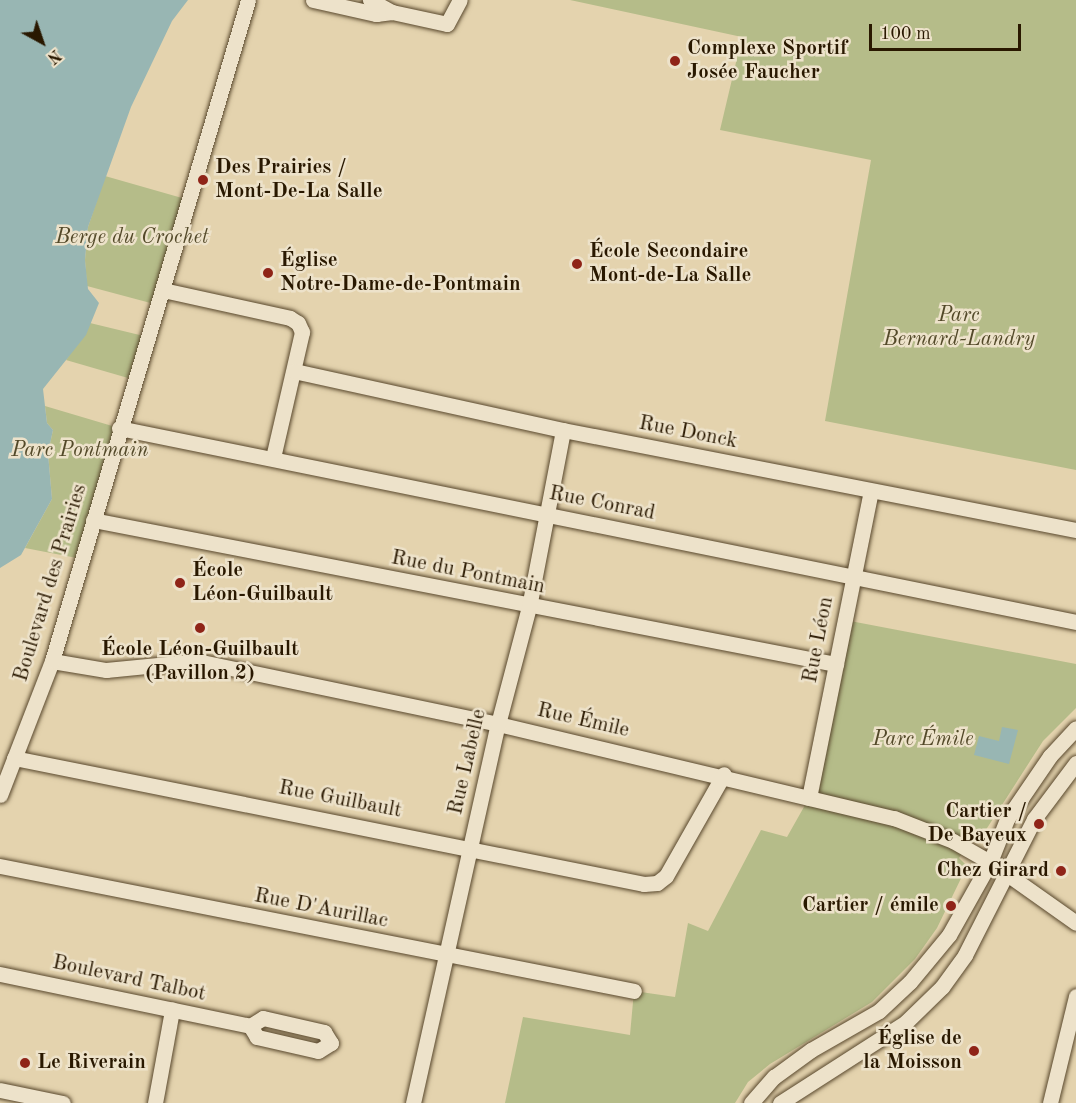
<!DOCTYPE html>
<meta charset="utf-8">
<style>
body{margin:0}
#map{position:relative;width:1076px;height:1103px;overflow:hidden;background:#e4d3ae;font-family:"Old Standard TT",serif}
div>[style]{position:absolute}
.green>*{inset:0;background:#b5bc89}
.water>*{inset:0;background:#98b6b3}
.roads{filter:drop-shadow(0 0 2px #58472c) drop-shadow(0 0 2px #58472c)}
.minor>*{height:15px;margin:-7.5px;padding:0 7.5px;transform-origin:7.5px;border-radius:7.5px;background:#ede2ca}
.dots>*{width:16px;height:16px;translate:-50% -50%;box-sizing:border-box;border:3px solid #ede2ca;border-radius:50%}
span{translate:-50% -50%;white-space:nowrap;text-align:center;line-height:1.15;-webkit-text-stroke:5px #ede2ca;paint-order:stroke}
.poi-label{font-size:21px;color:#291800;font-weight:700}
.left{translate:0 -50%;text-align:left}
.right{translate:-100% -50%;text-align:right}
.park-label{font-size:21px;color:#534929;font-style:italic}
.street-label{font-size:21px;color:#291800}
.north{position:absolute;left:12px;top:12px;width:60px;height:60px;-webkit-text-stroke:4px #ede2ca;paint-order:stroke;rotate:140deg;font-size:16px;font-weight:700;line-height:24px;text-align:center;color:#291800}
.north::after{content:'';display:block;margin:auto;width:21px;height:27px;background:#291800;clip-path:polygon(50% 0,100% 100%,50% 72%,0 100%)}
.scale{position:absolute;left:869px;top:24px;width:152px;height:27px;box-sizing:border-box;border:3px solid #291800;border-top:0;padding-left:8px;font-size:18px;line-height:21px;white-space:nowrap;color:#291800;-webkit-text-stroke:4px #ede2ca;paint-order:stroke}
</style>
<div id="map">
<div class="green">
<i style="clip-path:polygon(570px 0,1076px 0,1076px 470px,825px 421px,871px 160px,720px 130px,742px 37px)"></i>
<i style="clip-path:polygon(105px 176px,189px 200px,158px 305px,87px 286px,85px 260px,88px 227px)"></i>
<i style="clip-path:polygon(90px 323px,148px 337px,128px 378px,66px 360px)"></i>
<i style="clip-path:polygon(45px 406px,119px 428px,82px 559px,25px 548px,52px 499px,48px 453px,53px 430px,47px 423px)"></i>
<i style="clip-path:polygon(845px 620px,1076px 664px,1076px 708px,1043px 741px,980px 839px,972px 838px,959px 858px,967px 866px,937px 928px,915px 959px,872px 1002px,770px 1064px,748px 1082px,735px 1103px,505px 1103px,523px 1017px,630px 1035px,634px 991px,675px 997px,688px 923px,708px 931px,761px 830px,787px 837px,809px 798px)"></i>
</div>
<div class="water">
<i style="clip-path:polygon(0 0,188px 0,172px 21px,131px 107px,88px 227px,85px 260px,88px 289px,99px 303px,86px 335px,43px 389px,47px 423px,53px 430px,48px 453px,52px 499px,21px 555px,0 568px)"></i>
<i style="clip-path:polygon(1002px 727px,1018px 730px,1009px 764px,974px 755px,979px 736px,999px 741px)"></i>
</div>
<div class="roads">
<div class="minor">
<i style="left:313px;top:0;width:65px;rotate:12.5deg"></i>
<i style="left:376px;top:14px;width:16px;rotate:-7deg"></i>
<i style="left:370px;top:0;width:25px;rotate:29deg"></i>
<i style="left:392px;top:12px;width:56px;rotate:12.3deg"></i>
<i style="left:447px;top:24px;width:27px;rotate:-62deg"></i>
<i style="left:163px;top:290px;width:130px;rotate:12.4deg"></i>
<i style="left:290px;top:318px;width:9px;rotate:32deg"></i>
<i style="left:298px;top:323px;width:10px;rotate:66deg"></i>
<i style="left:302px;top:332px;width:129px;rotate:103deg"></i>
<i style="left:294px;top:371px;width:275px;rotate:12.4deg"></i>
<i style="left:563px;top:430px;width:523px;rotate:11.03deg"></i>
<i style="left:119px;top:428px;width:976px;rotate:11.46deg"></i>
<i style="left:93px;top:520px;width:757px;rotate:10.97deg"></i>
<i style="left:52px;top:661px;width:55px;rotate:9.5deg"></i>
<i style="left:106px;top:670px;width:91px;rotate:-5.6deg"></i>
<i style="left:197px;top:661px;width:308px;rotate:11.8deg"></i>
<i style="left:498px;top:724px;width:407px;rotate:13.4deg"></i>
<i style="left:894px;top:818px;width:63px;rotate:21.3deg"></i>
<i style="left:953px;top:841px;width:43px;rotate:29.6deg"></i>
<i style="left:990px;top:862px;width:105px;rotate:35.3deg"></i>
<i style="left:14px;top:758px;width:642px;rotate:11.31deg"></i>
<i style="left:644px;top:884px;width:13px;rotate:-4deg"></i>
<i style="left:657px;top:883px;width:11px;rotate:-38deg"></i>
<i style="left:666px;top:876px;width:117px;rotate:-60.4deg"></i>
<i style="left:0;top:795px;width:144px;rotate:-68.8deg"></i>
<i style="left:52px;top:661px;width:689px;rotate:-73.48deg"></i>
<i style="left:809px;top:798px;width:313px;rotate:-78.6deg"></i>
<i style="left:0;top:866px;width:646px;rotate:11.15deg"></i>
<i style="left:0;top:974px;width:255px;rotate:11.7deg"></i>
<i style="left:250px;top:1026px;width:15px;rotate:-32deg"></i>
<i style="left:263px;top:1018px;width:63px;rotate:12.9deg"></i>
<i style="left:324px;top:1032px;width:13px;rotate:58deg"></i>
<i style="left:331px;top:1043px;width:15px;rotate:148deg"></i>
<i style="left:318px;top:1051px;width:63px;rotate:-167.1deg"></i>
<i style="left:257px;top:1037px;width:13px;rotate:-122deg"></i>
<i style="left:0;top:1090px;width:64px;rotate:11.7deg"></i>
<i style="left:155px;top:1103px;width:95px;rotate:-79.6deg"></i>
<i style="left:413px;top:1103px;width:388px;rotate:-77.4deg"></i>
<i style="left:498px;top:724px;width:121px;rotate:-75.2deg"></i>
<i style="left:529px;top:607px;width:180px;rotate:-79.1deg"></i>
<i style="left:751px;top:1103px;width:35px;rotate:-49deg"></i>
<i style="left:774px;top:1077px;width:46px;rotate:-36.1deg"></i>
<i style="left:811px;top:1050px;width:78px;rotate:-29.8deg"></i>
<i style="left:879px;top:1011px;width:42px;rotate:-43.1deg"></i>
<i style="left:910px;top:982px;width:61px;rotate:-50.3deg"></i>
<i style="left:949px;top:935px;width:84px;rotate:-60.7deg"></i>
<i style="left:990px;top:862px;width:46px;rotate:-68.4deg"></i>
<i style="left:1007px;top:819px;width:76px;rotate:-55.7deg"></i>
<i style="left:1050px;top:756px;width:38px;rotate:-47deg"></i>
<i style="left:780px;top:1103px;width:150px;rotate:-32.7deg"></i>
<i style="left:906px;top:1022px;width:50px;rotate:-44.2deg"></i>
<i style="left:942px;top:987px;width:39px;rotate:-54deg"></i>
<i style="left:965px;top:955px;width:153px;rotate:-63.1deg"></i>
<i style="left:1034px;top:819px;width:70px;rotate:-53.1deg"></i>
<i style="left:1050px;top:1103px;width:110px;rotate:-76.3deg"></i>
</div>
</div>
<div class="dots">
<i style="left:675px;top:61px;background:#8f2418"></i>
<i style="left:203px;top:180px;background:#8f2418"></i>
<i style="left:577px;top:264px;background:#8f2418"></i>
<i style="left:268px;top:273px;background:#8f2418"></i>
<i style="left:180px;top:583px;background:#8f2418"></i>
<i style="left:200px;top:628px;background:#8f2418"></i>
<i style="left:1039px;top:824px;background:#8f2418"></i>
<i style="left:1061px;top:871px;background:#8f2418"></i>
<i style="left:951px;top:906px;background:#8f2418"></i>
<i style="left:974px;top:1051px;background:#8f2418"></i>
<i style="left:25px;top:1063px;background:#8f2418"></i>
</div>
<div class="poi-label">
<span class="left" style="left:687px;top:61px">Complexe Sportif<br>Josée Faucher</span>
<span class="left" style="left:215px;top:180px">Des Prairies /<br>Mont-De-La Salle</span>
<span class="left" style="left:589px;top:264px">École Secondaire<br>Mont-de-La Salle</span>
<span class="left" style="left:280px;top:273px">Église<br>Notre-Dame-de-Pontmain</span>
<span class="left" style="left:192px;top:583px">École<br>Léon-Guilbault</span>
<span style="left:200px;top:662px">École Léon-Guilbault<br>(Pavillon 2)</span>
<span class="right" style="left:1027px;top:824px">Cartier /<br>De Bayeux</span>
<span class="right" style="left:1049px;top:871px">Chez Girard</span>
<span class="right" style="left:939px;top:906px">Cartier / émile</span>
<span class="right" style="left:962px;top:1051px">Église de<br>la Moisson</span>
<span class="left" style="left:37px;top:1063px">Le Riverain</span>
</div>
<div class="park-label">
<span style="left:132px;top:238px">Berge du Crochet</span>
<span style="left:959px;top:328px">Parc<br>Bernard-Landry</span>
<span style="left:80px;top:451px">Parc Pontmain</span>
<span style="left:923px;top:740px">Parc Émile</span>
</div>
<div class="street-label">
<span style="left:688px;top:433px;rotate:11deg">Rue Donck</span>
<span style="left:602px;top:504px;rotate:11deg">Rue Conrad</span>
<span style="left:468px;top:573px;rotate:11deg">Rue du Pontmain</span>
<span style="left:51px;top:583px;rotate:-73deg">Boulevard des Prairies</span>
<span style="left:819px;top:640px;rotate:-79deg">Rue Léon</span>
<span style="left:583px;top:721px;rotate:13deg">Rue Émile</span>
<span style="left:468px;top:762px;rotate:-77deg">Rue Labelle</span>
<span style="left:340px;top:800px;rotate:11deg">Rue Guilbault</span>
<span style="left:321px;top:909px;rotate:11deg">Rue D'Aurillac</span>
<span style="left:129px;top:979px;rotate:12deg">Boulevard Talbot</span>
</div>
<div class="north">N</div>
<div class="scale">100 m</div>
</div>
